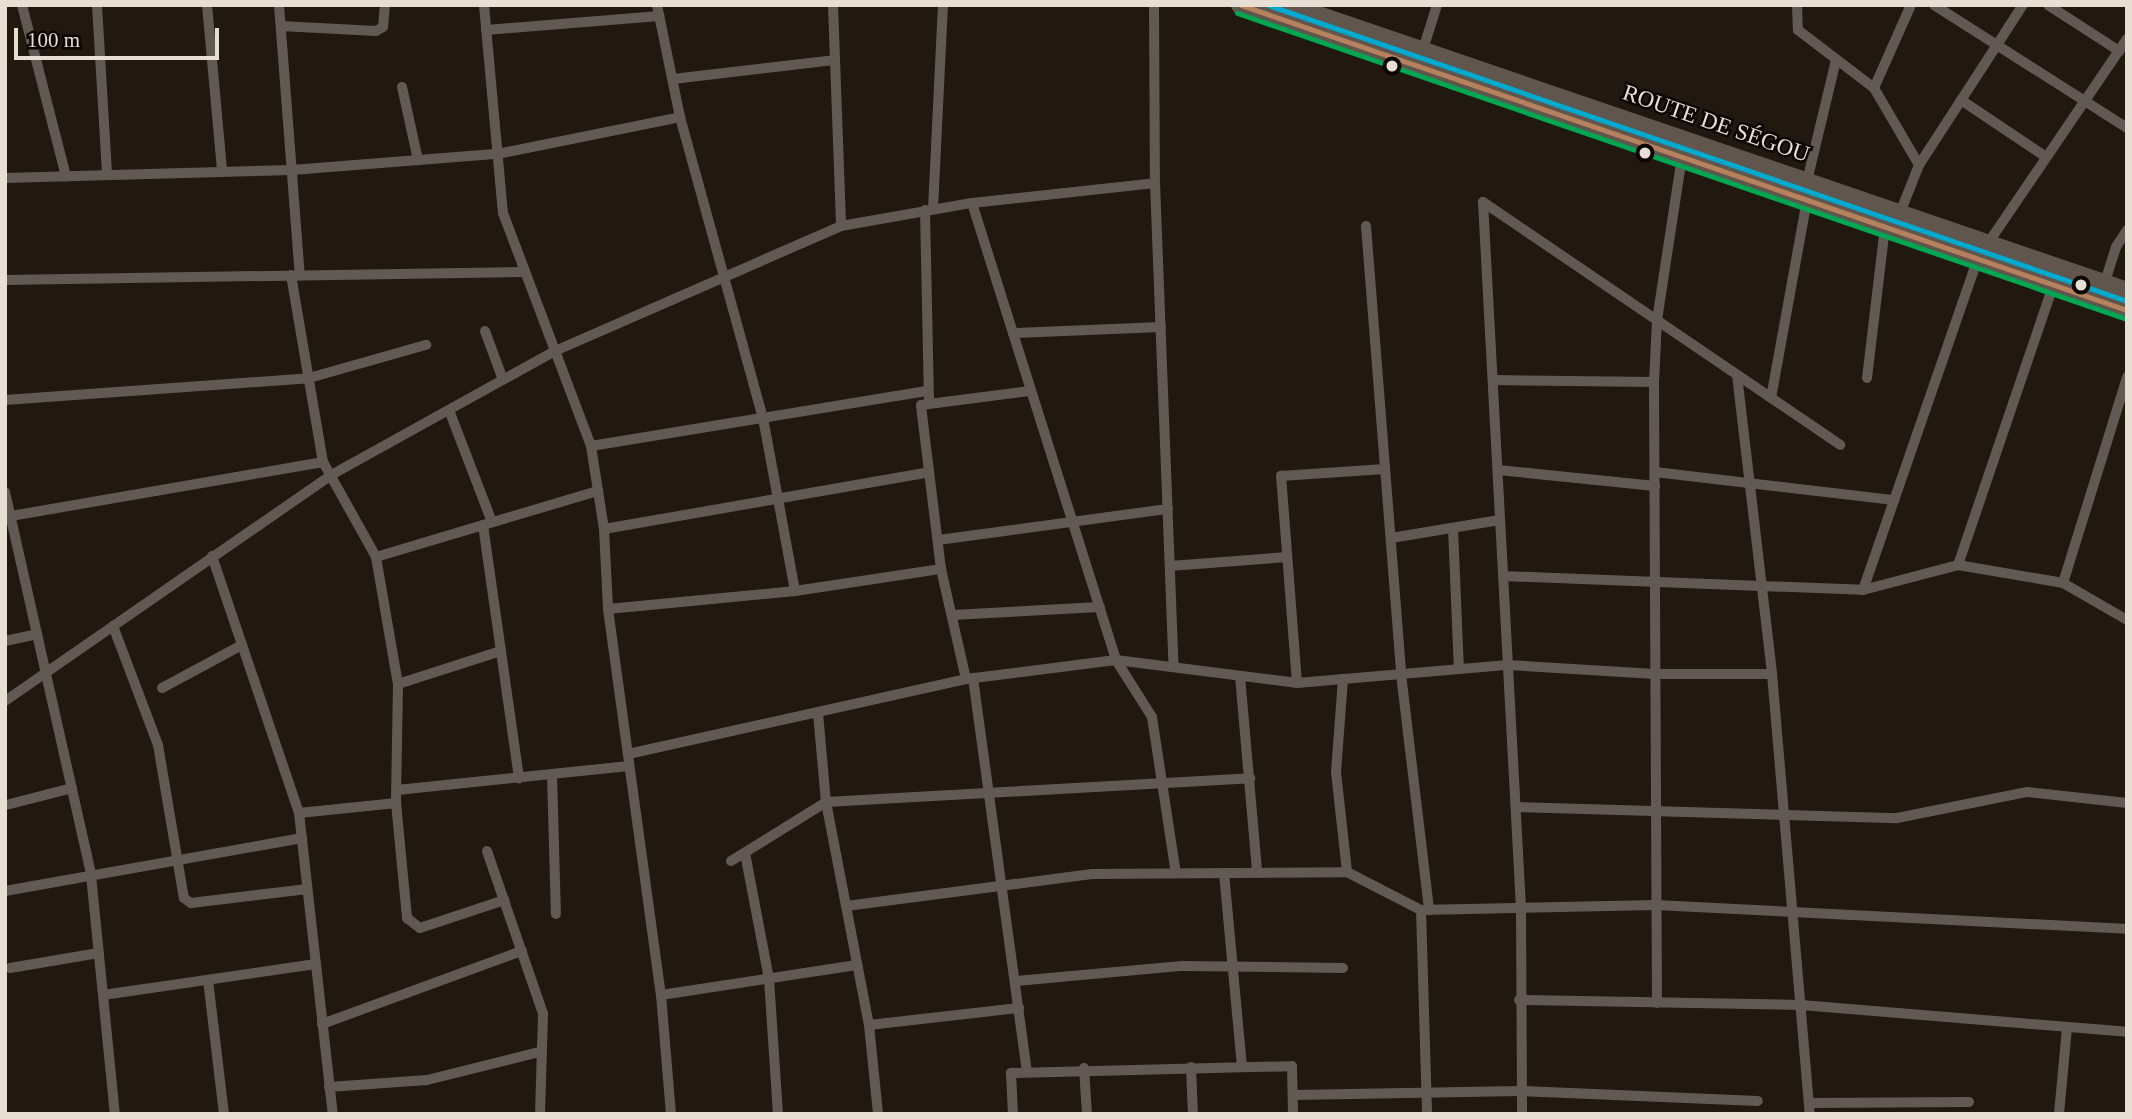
<!DOCTYPE html>
<meta charset="utf-8">
<style>
body{margin:0}
#map{position:relative;width:2132px;height:1119px;overflow:hidden;background:#211910;font-family:"Times New Roman",serif}
div>[style]{position:absolute}
.minor>*{height:10px;margin:-5px;padding:0 5px;transform-origin:5px;border-radius:5px;background:#615a54}
.trunk>*{height:18px;margin:-9px;padding:0 9px;transform-origin:9px;border-radius:9px;background:#61564d}
.bus-1>*{height:5px;margin:-2.5px;padding:0 2.5px;transform-origin:2.5px;border-radius:2.5px;background:#b6815c}
.bus-2>*{height:5px;margin:-2.5px;padding:0 2.5px;transform-origin:2.5px;border-radius:2.5px;background:#00a651}
.bus-3>*{height:5px;margin:-2.5px;padding:0 2.5px;transform-origin:2.5px;border-radius:2.5px;background:#00a9ce}
.dots>*{width:19px;height:19px;translate:-50% -50%;box-sizing:border-box;border:4px solid #0b0602;border-radius:50%}
span{translate:-50% -50%;white-space:nowrap;text-align:center;line-height:1.15;-webkit-text-stroke:5px #0b0602;paint-order:stroke}
.street-label{font-size:23px;color:#e7ded4}
.frame{position:absolute;inset:0;border:7px solid #e7ded4;pointer-events:none}
.scale{position:absolute;left:14px;top:28px;width:205px;height:32px;box-sizing:border-box;border:4px solid #e7ded4;border-top:0;padding-left:9px;font-size:21px;line-height:24px;white-space:nowrap;color:#e7ded4;-webkit-text-stroke:5px #0b0602;paint-order:stroke}
</style>
<div id="map">
<div class="minor">
<i style="left:22px;top:5px;width:177px;rotate:75.6deg"></i>
<i style="left:97px;top:5px;width:170px;rotate:86.6deg"></i>
<i style="left:207px;top:5px;width:166px;rotate:84.8deg"></i>
<i style="left:279px;top:5px;width:271px;rotate:85.6deg"></i>
<i style="left:484px;top:5px;width:209px;rotate:84.8deg"></i>
<i style="left:503px;top:213px;width:249px;rotate:69.3deg"></i>
<i style="left:591px;top:446px;width:84px;rotate:81.1deg"></i>
<i style="left:604px;top:529px;width:80px;rotate:87.1deg"></i>
<i style="left:608px;top:609px;width:390px;rotate:82.2deg"></i>
<i style="left:661px;top:995px;width:119px;rotate:85.2deg"></i>
<i style="left:657px;top:5px;width:114px;rotate:78.4deg"></i>
<i style="left:680px;top:117px;width:312px;rotate:74.6deg"></i>
<i style="left:763px;top:418px;width:176px;rotate:79.5deg"></i>
<i style="left:833px;top:5px;width:221px;rotate:87.9deg"></i>
<i style="left:1154px;top:5px;width:178px;rotate:89.7deg"></i>
<i style="left:1155px;top:183px;width:484px;rotate:87.8deg"></i>
<i style="left:1797px;top:5px;width:25px;rotate:88deg"></i>
<i style="left:1798px;top:30px;width:96px;rotate:37.3deg"></i>
<i style="left:1874px;top:88px;width:89px;rotate:59.7deg"></i>
<i style="left:1934px;top:5px;width:229px;rotate:32.5deg"></i>
<i style="left:2048px;top:5px;width:85px;rotate:32.9deg"></i>
<i style="left:281px;top:26px;width:95px;rotate:3deg"></i>
<i style="left:376px;top:31px;width:8px;rotate:-30deg"></i>
<i style="left:383px;top:27px;width:22px;rotate:-85deg"></i>
<i style="left:486px;top:30px;width:174px;rotate:-4.6deg"></i>
<i style="left:1421px;top:56px;width:53px;rotate:-72.6deg"></i>
<i style="left:673px;top:79px;width:162px;rotate:-6.7deg"></i>
<i style="left:402px;top:87px;width:75px;rotate:77.6deg"></i>
<i style="left:1874px;top:88px;width:91px;rotate:-66deg"></i>
<i style="left:1961px;top:100px;width:102px;rotate:33.8deg"></i>
<i style="left:5px;top:178px;width:287px;rotate:-1.6deg"></i>
<i style="left:292px;top:170px;width:206px;rotate:-4.5deg"></i>
<i style="left:497px;top:154px;width:187px;rotate:-11.4deg"></i>
<i style="left:1807px;top:181px;width:124px;rotate:-76.5deg"></i>
<i style="left:1483px;top:202px;width:707px;rotate:86.92deg"></i>
<i style="left:1521px;top:908px;width:206px;rotate:89.7deg"></i>
<i style="left:1483px;top:202px;width:432px;rotate:34.2deg"></i>
<i style="left:972px;top:203px;width:479px;rotate:72.5deg"></i>
<i style="left:1116px;top:660px;width:67px;rotate:57.7deg"></i>
<i style="left:1152px;top:717px;width:158px;rotate:81.3deg"></i>
<i style="left:933px;top:209px;width:204px;rotate:-87.2deg"></i>
<i style="left:925px;top:210px;width:188px;rotate:88.8deg"></i>
<i style="left:1900px;top:213px;width:52px;rotate:-68.4deg"></i>
<i style="left:1919px;top:165px;width:191px;rotate:-57deg"></i>
<i style="left:1366px;top:226px;width:449px;rotate:85.5deg"></i>
<i style="left:1401px;top:674px;width:238px;rotate:83.2deg"></i>
<i style="left:291px;top:275px;width:190px;rotate:80.3deg"></i>
<i style="left:323px;top:462px;width:109px;rotate:60.8deg"></i>
<i style="left:376px;top:557px;width:129px;rotate:80.2deg"></i>
<i style="left:398px;top:684px;width:119px;rotate:91deg"></i>
<i style="left:396px;top:803px;width:116px;rotate:84.5deg"></i>
<i style="left:407px;top:918px;width:16px;rotate:38deg"></i>
<i style="left:420px;top:928px;width:89px;rotate:-18.4deg"></i>
<i style="left:5px;top:280px;width:517px;rotate:-0.89deg"></i>
<i style="left:2103px;top:288px;width:43px;rotate:-72.4deg"></i>
<i style="left:2116px;top:247px;width:20px;rotate:-57deg"></i>
<i style="left:485px;top:331px;width:52px;rotate:69.8deg"></i>
<i style="left:1013px;top:333px;width:148px;rotate:-2.3deg"></i>
<i style="left:1737px;top:375px;width:301px;rotate:83.3deg"></i>
<i style="left:1772px;top:674px;width:442px;rotate:85.1deg"></i>
<i style="left:1867px;top:378px;width:153px;rotate:-83.2deg"></i>
<i style="left:1493px;top:380px;width:161px;rotate:0.7deg"></i>
<i style="left:1771px;top:398px;width:202px;rotate:-79.7deg"></i>
<i style="left:5px;top:400px;width:305px;rotate:-4.1deg"></i>
<i style="left:309px;top:378px;width:122px;rotate:-15.8deg"></i>
<i style="left:449px;top:410px;width:120px;rotate:69deg"></i>
<i style="left:591px;top:446px;width:340px;rotate:-9.3deg"></i>
<i style="left:1498px;top:470px;width:158px;rotate:5.8deg"></i>
<i style="left:1655px;top:472px;width:241px;rotate:6.7deg"></i>
<i style="left:5px;top:492px;width:393px;rotate:77.3deg"></i>
<i style="left:91px;top:875px;width:240px;rotate:84.3deg"></i>
<i style="left:5px;top:517px;width:323px;rotate:-9.8deg"></i>
<i style="left:483px;top:525px;width:256px;rotate:81.9deg"></i>
<i style="left:1453px;top:528px;width:141px;rotate:87.6deg"></i>
<i style="left:604px;top:529px;width:330px;rotate:-9.9deg"></i>
<i style="left:1391px;top:538px;width:110px;rotate:-9.4deg"></i>
<i style="left:938px;top:540px;width:232px;rotate:-7.7deg"></i>
<i style="left:212px;top:556px;width:271px;rotate:71.3deg"></i>
<i style="left:299px;top:813px;width:303px;rotate:83.6deg"></i>
<i style="left:376px;top:557px;width:232px;rotate:-16.6deg"></i>
<i style="left:1958px;top:565px;width:301px;rotate:-71.2deg"></i>
<i style="left:1170px;top:566px;width:117px;rotate:-4.4deg"></i>
<i style="left:1503px;top:576px;width:360px;rotate:2.2deg"></i>
<i style="left:1863px;top:590px;width:98px;rotate:-14.7deg"></i>
<i style="left:1958px;top:565px;width:107px;rotate:9.7deg"></i>
<i style="left:2063px;top:583px;width:74px;rotate:30deg"></i>
<i style="left:2063px;top:583px;width:216px;rotate:-72.7deg"></i>
<i style="left:1863px;top:590px;width:351px;rotate:-70.9deg"></i>
<i style="left:1978px;top:258px;width:265px;rotate:-55.8deg"></i>
<i style="left:608px;top:609px;width:188px;rotate:-5.5deg"></i>
<i style="left:795px;top:591px;width:148px;rotate:-8.6deg"></i>
<i style="left:952px;top:615px;width:148px;rotate:-3.1deg"></i>
<i style="left:113px;top:626px;width:127px;rotate:69.3deg"></i>
<i style="left:158px;top:745px;width:155px;rotate:80.4deg"></i>
<i style="left:184px;top:898px;width:9px;rotate:36deg"></i>
<i style="left:191px;top:903px;width:117px;rotate:-6.9deg"></i>
<i style="left:5px;top:641px;width:33px;rotate:-12deg"></i>
<i style="left:1240px;top:676px;width:197px;rotate:85deg"></i>
<i style="left:973px;top:678px;width:398px;rotate:82.2deg"></i>
<i style="left:966px;top:679px;width:113px;rotate:-102.8deg"></i>
<i style="left:941px;top:569px;width:165px;rotate:-97deg"></i>
<i style="left:921px;top:405px;width:111px;rotate:-7.3deg"></i>
<i style="left:1343px;top:679px;width:93px;rotate:94.3deg"></i>
<i style="left:1336px;top:772px;width:101px;rotate:83.7deg"></i>
<i style="left:1297px;top:683px;width:208px;rotate:-94.4deg"></i>
<i style="left:1281px;top:476px;width:104px;rotate:-3.9deg"></i>
<i style="left:398px;top:684px;width:108px;rotate:-17.8deg"></i>
<i style="left:162px;top:688px;width:91px;rotate:-28.3deg"></i>
<i style="left:5px;top:701px;width:399px;rotate:-34.7deg"></i>
<i style="left:333px;top:474px;width:254px;rotate:-29deg"></i>
<i style="left:555px;top:351px;width:312px;rotate:-23.6deg"></i>
<i style="left:841px;top:226px;width:133px;rotate:-10deg"></i>
<i style="left:972px;top:203px;width:184px;rotate:-6.2deg"></i>
<i style="left:818px;top:713px;width:89px;rotate:84.9deg"></i>
<i style="left:826px;top:802px;width:227px;rotate:79.1deg"></i>
<i style="left:869px;top:1025px;width:89px;rotate:84.2deg"></i>
<i style="left:628px;top:754px;width:346px;rotate:-12.5deg"></i>
<i style="left:966px;top:679px;width:151px;rotate:-7.2deg"></i>
<i style="left:1116px;top:660px;width:182px;rotate:7.2deg"></i>
<i style="left:1297px;top:683px;width:212px;rotate:-4.9deg"></i>
<i style="left:1508px;top:665px;width:147px;rotate:3.5deg"></i>
<i style="left:1655px;top:674px;width:117px"></i>
<i style="left:552px;top:774px;width:140px;rotate:88.4deg"></i>
<i style="left:397px;top:790px;width:233px;rotate:-5.9deg"></i>
<i style="left:6px;top:805px;width:68px;rotate:-14.4deg"></i>
<i style="left:1516px;top:807px;width:381px;rotate:1.7deg"></i>
<i style="left:1897px;top:818px;width:133px;rotate:-11.3deg"></i>
<i style="left:2027px;top:792px;width:101px;rotate:6.3deg"></i>
<i style="left:299px;top:813px;width:98px;rotate:-5.9deg"></i>
<i style="left:487px;top:851px;width:172px;rotate:71deg"></i>
<i style="left:543px;top:1014px;width:100px;rotate:91.7deg"></i>
<i style="left:745px;top:853px;width:128px;rotate:79.2deg"></i>
<i style="left:769px;top:979px;width:135px;rotate:86.2deg"></i>
<i style="left:731px;top:861px;width:112px;rotate:-31.8deg"></i>
<i style="left:826px;top:802px;width:425px;rotate:-3.2deg"></i>
<i style="left:1224px;top:873px;width:194px;rotate:84.7deg"></i>
<i style="left:5px;top:891px;width:302px;rotate:-10.1deg"></i>
<i style="left:846px;top:906px;width:248px;rotate:-7.4deg"></i>
<i style="left:1092px;top:874px;width:255px;rotate:-0.4deg"></i>
<i style="left:1347px;top:872px;width:83px;rotate:27.2deg"></i>
<i style="left:1421px;top:910px;width:235px;rotate:-1.2deg"></i>
<i style="left:1656px;top:905px;width:472px;rotate:2.9deg"></i>
<i style="left:1421px;top:910px;width:204px;rotate:88.3deg"></i>
<i style="left:10px;top:968px;width:90px;rotate:-9.6deg"></i>
<i style="left:208px;top:980px;width:135px;rotate:83.2deg"></i>
<i style="left:1016px;top:981px;width:167px;rotate:-5.2deg"></i>
<i style="left:1182px;top:966px;width:161px;rotate:0.7deg"></i>
<i style="left:103px;top:995px;width:215px;rotate:-8.3deg"></i>
<i style="left:661px;top:995px;width:198px;rotate:-8.7deg"></i>
<i style="left:1519px;top:1000px;width:282px;rotate:1deg"></i>
<i style="left:1801px;top:1005px;width:327px;rotate:4.7deg"></i>
<i style="left:1657px;top:1003px;width:621px;rotate:-90.28deg"></i>
<i style="left:1654px;top:382px;width:62px;rotate:-87.2deg"></i>
<i style="left:1657px;top:320px;width:166px;rotate:-81.3deg"></i>
<i style="left:322px;top:1024px;width:213px;rotate:-20.1deg"></i>
<i style="left:869px;top:1025px;width:151px;rotate:-6.5deg"></i>
<i style="left:1191px;top:1067px;width:47px;rotate:87.6deg"></i>
<i style="left:1084px;top:1068px;width:46px;rotate:86.3deg"></i>
<i style="left:329px;top:1087px;width:98px;rotate:-4.1deg"></i>
<i style="left:427px;top:1080px;width:115px;rotate:-14deg"></i>
<i style="left:1293px;top:1095px;width:228px;rotate:-1deg"></i>
<i style="left:1521px;top:1091px;width:237px;rotate:2.4deg"></i>
<i style="left:1809px;top:1103px;width:160px;rotate:-0.4deg"></i>
<i style="left:1013px;top:1114px;width:41px;rotate:-92.8deg"></i>
<i style="left:1011px;top:1073px;width:281px;rotate:-1.4deg"></i>
<i style="left:1292px;top:1066px;width:48px;rotate:88.8deg"></i>
<i style="left:2059px;top:1114px;width:87px;rotate:-84.7deg"></i>
</div>
<div class="trunk">
<i style="left:1240px;top:5px;width:938px;rotate:18.98deg"></i>
<i style="left:1289px;top:5px;width:885px;rotate:18.84deg"></i>
</div>
<div class="bus-1">
<i style="left:1241px;top:5px;width:937px;rotate:19deg"></i>
</div>
<div class="bus-2">
<i style="left:1237px;top:13px;width:938px;rotate:18.98deg"></i>
</div>
<div class="bus-3">
<i style="left:1268px;top:5px;width:909px;rotate:19.01deg"></i>
</div>
<div class="dots">
<i style="left:1392px;top:66px;background:#e7ded4"></i>
<i style="left:1645px;top:153px;background:#e7ded4"></i>
<i style="left:2081px;top:285px;background:#e7ded4"></i>
</div>
<div class="street-label">
<span style="left:1716px;top:124px;rotate:19deg">ROUTE DE SÉGOU</span>
</div>
<div class="frame"></div>
<div class="scale">100 m</div>
</div>
